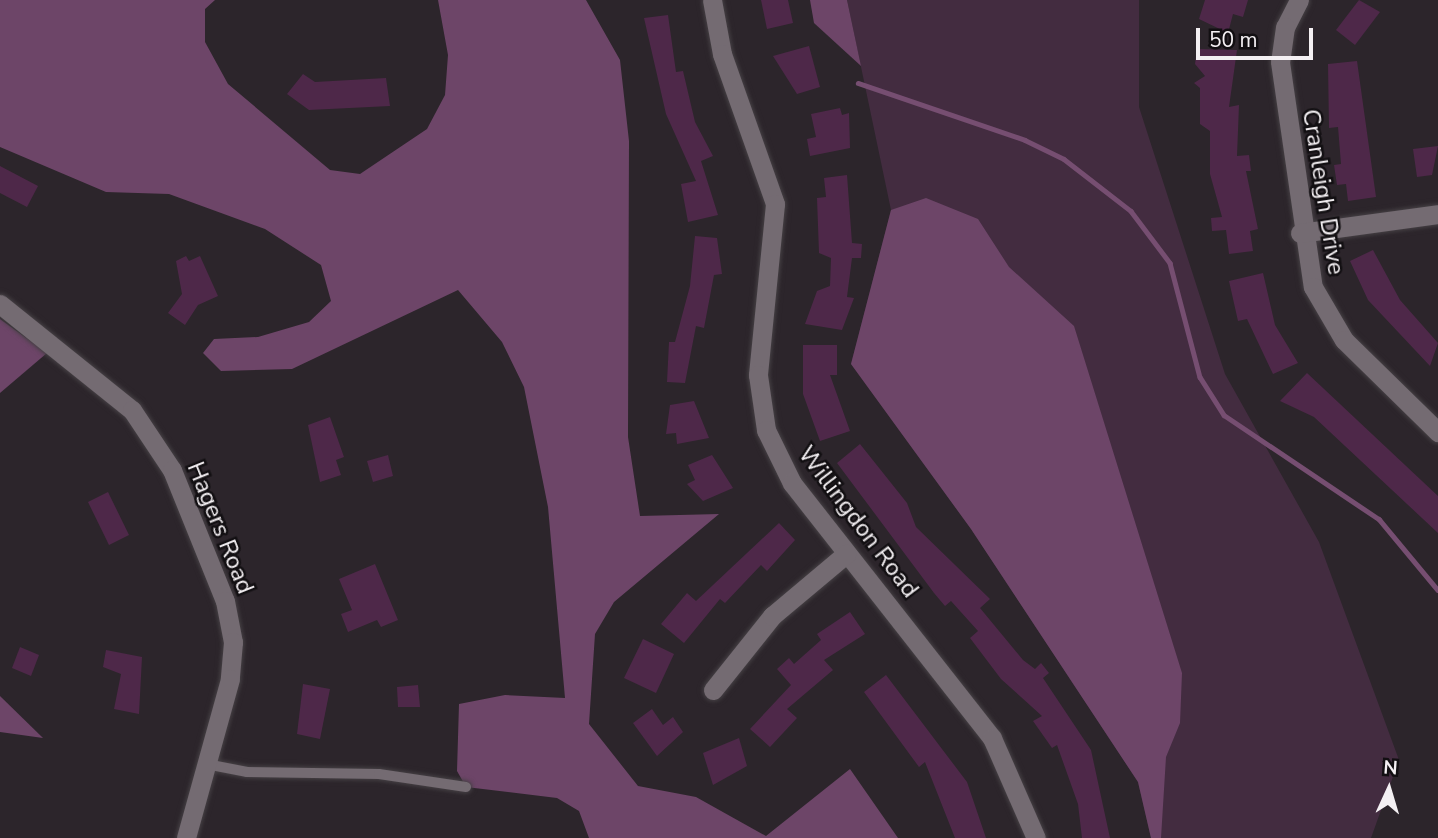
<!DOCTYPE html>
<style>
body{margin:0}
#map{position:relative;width:1438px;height:838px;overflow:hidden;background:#2c252b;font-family:"Nunito Sans",sans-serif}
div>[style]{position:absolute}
.green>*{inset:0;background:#432c40}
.forest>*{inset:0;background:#6d4568}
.stream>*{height:4.5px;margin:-2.25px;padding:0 2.25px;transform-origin:2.25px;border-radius:2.25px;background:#764e71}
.building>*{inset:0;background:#4e2849}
.roads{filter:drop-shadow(0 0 2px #454044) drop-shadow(0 0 2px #454044)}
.lane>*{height:10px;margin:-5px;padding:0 5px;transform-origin:5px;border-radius:5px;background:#746b72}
.street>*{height:19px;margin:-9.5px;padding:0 9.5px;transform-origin:9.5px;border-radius:9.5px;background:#746b72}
span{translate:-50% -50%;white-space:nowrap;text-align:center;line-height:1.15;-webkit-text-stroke:5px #120f12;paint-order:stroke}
.street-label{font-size:24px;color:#f4f0f3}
.north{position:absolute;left:1354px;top:754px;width:70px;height:70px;-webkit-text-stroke:5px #120f12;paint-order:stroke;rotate:4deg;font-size:19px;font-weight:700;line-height:28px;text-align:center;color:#f4f0f3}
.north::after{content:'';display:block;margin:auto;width:24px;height:32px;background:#f4f0f3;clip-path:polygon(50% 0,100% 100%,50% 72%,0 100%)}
.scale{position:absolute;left:1196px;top:28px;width:117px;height:32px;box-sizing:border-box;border:4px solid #f4f0f3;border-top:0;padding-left:9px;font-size:21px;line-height:24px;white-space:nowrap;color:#f4f0f3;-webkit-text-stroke:5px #120f12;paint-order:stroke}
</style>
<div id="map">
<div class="green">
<i style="clip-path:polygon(847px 0,1139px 0,1139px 107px,1225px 374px,1319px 542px,1399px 760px,1371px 838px,1151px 838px,1138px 782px,971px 529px,851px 364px,891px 210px)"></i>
</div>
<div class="forest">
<i style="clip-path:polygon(0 0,215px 0,205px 9px,205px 42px,228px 84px,330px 170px,360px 174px,427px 129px,445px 95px,448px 55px,438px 0,586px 0,620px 60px,629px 141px,628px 437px,640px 516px,719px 514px,614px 602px,595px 634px,589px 724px,638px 786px,696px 797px,766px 836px,850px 769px,898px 838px,589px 838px,579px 811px,557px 798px,466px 787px,457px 771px,459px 704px,505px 695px,565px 698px,548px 507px,524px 387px,502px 342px,458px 290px,292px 369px,221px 371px,203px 353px,214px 339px,258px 337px,309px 322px,331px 301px,321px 265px,265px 229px,169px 194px,106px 192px,0 147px)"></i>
<i style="clip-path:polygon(810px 0,847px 0,861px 66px,814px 23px)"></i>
<i style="clip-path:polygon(926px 198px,978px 219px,1009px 267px,1074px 326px,1182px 673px,1180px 723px,1166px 757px,1161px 838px,1151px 838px,1138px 782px,971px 529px,851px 364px,891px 210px)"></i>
<i style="clip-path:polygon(0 319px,47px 353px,0 393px)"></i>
<i style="clip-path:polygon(0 696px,43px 738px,0 732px)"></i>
</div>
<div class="stream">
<i style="left:858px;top:83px;width:176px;rotate:18.8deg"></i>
<i style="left:1025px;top:140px;width:43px;rotate:26deg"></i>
<i style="left:1064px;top:159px;width:85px;rotate:37.8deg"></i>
<i style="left:1131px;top:211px;width:65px;rotate:53.1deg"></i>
<i style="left:1170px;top:263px;width:118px;rotate:75.3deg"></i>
<i style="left:1200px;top:377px;width:45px;rotate:57.7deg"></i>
<i style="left:1224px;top:415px;width:187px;rotate:33.9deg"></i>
<i style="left:1379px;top:519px;width:92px;rotate:50.3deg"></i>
</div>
<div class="building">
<i style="clip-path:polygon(761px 0,788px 0,793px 23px,767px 29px)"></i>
<i style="clip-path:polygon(1205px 0,1248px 0,1243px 17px,1233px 14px,1228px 33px,1199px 19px)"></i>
<i style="clip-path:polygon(1359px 0,1380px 12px,1355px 45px,1336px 30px)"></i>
<i style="clip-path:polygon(668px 15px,676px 72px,683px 71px,695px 122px,713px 156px,701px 161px,718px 215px,688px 222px,681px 184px,696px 181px,666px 114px,644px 18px)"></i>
<i style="clip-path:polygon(809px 46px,820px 87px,797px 94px,773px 56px)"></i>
<i style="clip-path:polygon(1197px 49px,1237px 50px,1229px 107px,1239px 105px,1237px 156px,1249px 155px,1251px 171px,1246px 171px,1258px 229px,1250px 231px,1253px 251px,1229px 254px,1226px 230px,1212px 231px,1211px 218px,1222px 217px,1210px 174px,1210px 131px,1200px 124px,1200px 88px,1194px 83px,1205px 76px,1195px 64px)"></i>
<i style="clip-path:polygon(1357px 61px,1376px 197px,1348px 201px,1346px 184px,1337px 185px,1334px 165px,1341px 164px,1338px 127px,1329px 128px,1328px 64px)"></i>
<i style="clip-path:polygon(303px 74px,315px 82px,386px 78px,390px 106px,309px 110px,287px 94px)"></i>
<i style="clip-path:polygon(840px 108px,842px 115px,849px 113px,850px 148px,810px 156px,807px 139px,816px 137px,811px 114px)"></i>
<i style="clip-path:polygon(1438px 146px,1432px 175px,1417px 177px,1413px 149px)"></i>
<i style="clip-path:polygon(0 166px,38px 186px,27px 207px,0 193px)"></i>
<i style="clip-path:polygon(847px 175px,852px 243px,862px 244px,861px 258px,852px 258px,847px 297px,854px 298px,842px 330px,805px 324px,817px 291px,830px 286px,831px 258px,819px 253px,817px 198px,826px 197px,824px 178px)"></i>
<i style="clip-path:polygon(695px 236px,717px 238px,722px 274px,714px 275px,704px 328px,696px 326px,685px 383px,667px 382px,669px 342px,675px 342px,690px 286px)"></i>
<i style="clip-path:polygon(1373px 250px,1400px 300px,1438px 343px,1430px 366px,1368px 300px,1350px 261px)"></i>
<i style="clip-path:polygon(186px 256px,189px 261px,200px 256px,218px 296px,198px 305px,185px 325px,168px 313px,182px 294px,176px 261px)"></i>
<i style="clip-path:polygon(1263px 273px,1275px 325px,1298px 363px,1273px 374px,1247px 319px,1238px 321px,1229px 281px)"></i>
<i style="clip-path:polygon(803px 345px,837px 345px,837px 375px,830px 375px,850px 431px,820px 441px,803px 394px)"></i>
<i style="clip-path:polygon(1307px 373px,1438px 496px,1438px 533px,1314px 417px,1280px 401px)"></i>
<i style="clip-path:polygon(694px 401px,709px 438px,677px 444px,676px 433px,666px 434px,670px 405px)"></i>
<i style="clip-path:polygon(330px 417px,344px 457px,336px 460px,341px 475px,320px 482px,308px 425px)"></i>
<i style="clip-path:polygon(860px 444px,907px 503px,916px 527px,990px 599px,980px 608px,1023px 660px,1035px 669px,1041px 663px,1049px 673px,1043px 678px,1091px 750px,1110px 838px,1082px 838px,1078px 804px,1057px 745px,1052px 748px,1033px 721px,1042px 716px,1001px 679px,970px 638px,978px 631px,951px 601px,945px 606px,934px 593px,837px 463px)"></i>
<i style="clip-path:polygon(388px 455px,393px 476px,373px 482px,367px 461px)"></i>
<i style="clip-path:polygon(712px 455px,733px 488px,703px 501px,687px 484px,695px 480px,688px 465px)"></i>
<i style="clip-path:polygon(108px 492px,129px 535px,109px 545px,88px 502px)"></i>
<i style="clip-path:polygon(779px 523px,795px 540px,767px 571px,761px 565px,725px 603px,720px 599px,684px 643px,661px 624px,687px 593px,696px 601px)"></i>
<i style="clip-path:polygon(375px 564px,398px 620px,381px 627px,377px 620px,348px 632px,341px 614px,352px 610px,339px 579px)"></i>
<i style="clip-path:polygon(850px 612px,865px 634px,824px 660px,833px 670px,787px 709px,797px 718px,770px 747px,750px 729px,791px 685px,777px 669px,789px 658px,794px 664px,821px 640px,817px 634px)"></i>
<i style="clip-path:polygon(643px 639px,674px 654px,656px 693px,624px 678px)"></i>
<i style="clip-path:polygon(20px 647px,39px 655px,31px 676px,12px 668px)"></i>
<i style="clip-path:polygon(106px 650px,142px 657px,139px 714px,114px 709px,121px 674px,103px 667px)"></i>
<i style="clip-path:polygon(886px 675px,967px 782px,986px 838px,955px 838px,925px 762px,919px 767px,864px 692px)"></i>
<i style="clip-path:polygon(303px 684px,330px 689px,320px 739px,297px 734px)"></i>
<i style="clip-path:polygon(418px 685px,420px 707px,398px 707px,397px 687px)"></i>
<i style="clip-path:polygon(652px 709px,663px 725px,673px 717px,683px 732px,657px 756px,633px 723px)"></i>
<i style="clip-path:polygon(739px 738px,747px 766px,713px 785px,703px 753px)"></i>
</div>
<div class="roads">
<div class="lane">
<i style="left:206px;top:764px;width:42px;rotate:11deg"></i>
<i style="left:247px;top:772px;width:132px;rotate:0.9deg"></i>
<i style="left:379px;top:774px;width:88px;rotate:8.5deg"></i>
</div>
<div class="street">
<i style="left:712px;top:0;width:55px;rotate:79.5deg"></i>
<i style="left:722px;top:54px;width:159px;rotate:70.5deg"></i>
<i style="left:775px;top:204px;width:172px;rotate:95.7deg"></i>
<i style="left:758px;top:375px;width:56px;rotate:81.7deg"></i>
<i style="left:766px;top:430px;width:59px;rotate:63.9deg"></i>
<i style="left:792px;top:483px;width:324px;rotate:51.9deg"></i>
<i style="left:992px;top:738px;width:109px;rotate:66.3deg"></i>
<i style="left:1299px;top:0;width:30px;rotate:117deg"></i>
<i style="left:1285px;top:27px;width:35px;rotate:98deg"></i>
<i style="left:1280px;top:62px;width:227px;rotate:81.7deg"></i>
<i style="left:1313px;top:287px;width:61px;rotate:59.7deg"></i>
<i style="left:1344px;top:340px;width:132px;rotate:44.4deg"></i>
<i style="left:1300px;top:233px;width:139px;rotate:-7.8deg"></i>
<i style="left:0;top:304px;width:169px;rotate:38.8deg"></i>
<i style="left:132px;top:410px;width:72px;rotate:56.3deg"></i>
<i style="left:172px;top:470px;width:141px;rotate:68deg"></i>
<i style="left:225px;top:601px;width:42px;rotate:79deg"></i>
<i style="left:233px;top:642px;width:37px;rotate:95deg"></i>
<i style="left:230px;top:679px;width:165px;rotate:105.5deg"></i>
<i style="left:713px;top:690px;width:95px;rotate:-51.4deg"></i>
<i style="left:772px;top:616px;width:97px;rotate:-40deg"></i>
</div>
</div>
<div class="street-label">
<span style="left:1323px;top:192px;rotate:81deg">Cranleigh Drive</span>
<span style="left:858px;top:522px;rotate:53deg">Willingdon Road</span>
<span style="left:220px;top:528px;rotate:68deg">Hagers Road</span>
</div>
<div class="north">N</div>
<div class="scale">50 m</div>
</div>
